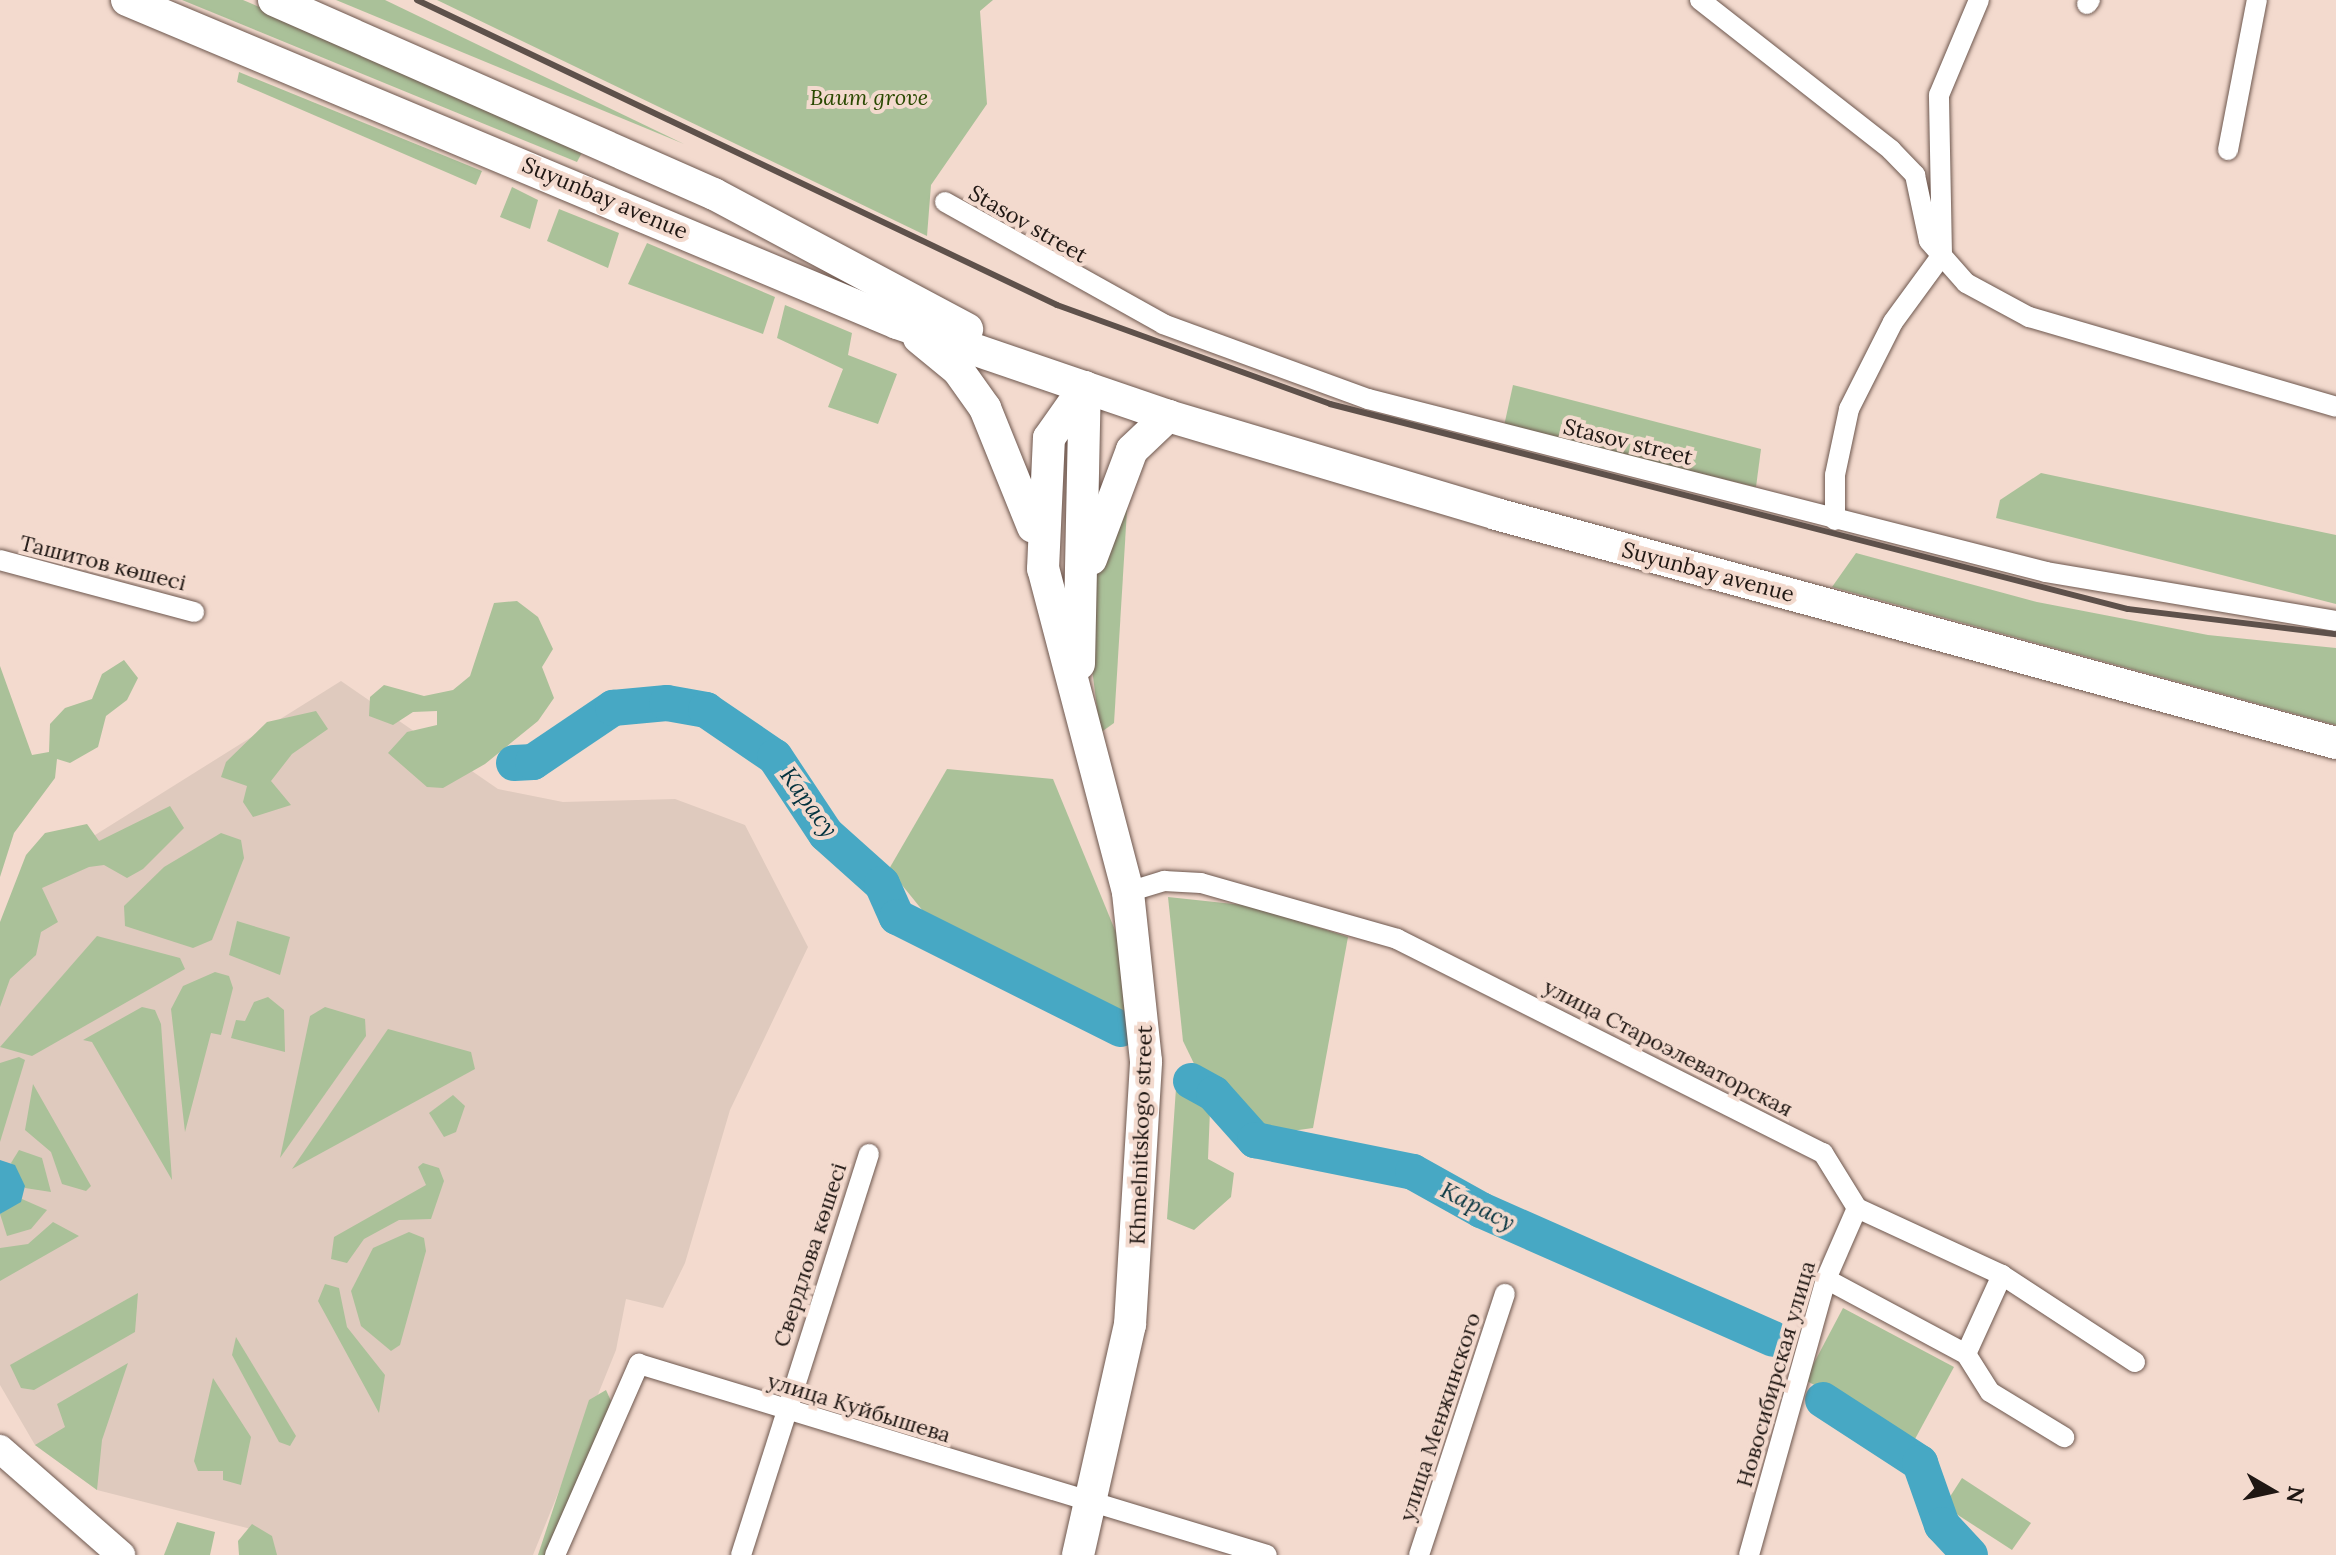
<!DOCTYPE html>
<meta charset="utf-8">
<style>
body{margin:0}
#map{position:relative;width:2336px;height:1555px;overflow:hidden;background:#f3dace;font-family:Lora,serif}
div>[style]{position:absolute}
.medical>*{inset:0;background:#dfcabe}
.green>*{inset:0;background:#aac199}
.water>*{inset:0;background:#47a8c4}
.river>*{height:36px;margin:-18px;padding:0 18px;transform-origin:18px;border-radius:18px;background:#47a8c4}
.roads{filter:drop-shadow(0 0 2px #6d574e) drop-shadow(0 0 2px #6d574e)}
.street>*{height:20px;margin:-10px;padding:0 10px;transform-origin:10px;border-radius:10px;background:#fff}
.secondary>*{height:28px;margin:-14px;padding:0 14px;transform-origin:14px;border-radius:14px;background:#fff}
.primary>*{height:32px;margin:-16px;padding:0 16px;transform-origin:16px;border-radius:16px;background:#fff}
.rail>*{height:6px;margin:-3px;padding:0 3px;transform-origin:3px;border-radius:3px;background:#5e514b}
span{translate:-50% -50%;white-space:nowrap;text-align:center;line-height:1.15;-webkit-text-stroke:8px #f3dace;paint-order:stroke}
.park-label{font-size:22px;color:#294900;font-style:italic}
.street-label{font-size:22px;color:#1f1713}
.water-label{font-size:24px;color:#03323e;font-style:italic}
.north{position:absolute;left:2232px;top:1451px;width:80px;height:80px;-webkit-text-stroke:6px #f3dace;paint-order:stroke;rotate:99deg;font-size:22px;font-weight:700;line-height:32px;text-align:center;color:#1f1713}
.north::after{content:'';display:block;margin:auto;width:28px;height:36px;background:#1f1713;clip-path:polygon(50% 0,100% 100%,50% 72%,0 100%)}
</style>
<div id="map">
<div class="medical">
<i style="clip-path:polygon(341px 681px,498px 789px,563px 802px,675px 799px,745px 825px,808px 947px,730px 1110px,685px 1263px,663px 1308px,626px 1299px,616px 1350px,533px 1555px,249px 1555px,255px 1530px,97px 1490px,35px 1445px,0 1385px,0 935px,52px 862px)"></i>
</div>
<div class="green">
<i style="clip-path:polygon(182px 0,243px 0,586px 145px,577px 162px)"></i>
<i style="clip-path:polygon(336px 0,385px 0,684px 144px)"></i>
<i style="clip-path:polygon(437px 0,993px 0,980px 11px,987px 104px,931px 185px,927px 236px)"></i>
<i style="clip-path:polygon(239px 72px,482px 171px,476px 185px,237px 82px)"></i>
<i style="clip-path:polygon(512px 187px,538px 200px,530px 229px,500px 217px)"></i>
<i style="clip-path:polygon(559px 209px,619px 233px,608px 268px,547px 241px)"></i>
<i style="clip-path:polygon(647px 243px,775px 297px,763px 334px,628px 284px)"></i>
<i style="clip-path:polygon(785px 305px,852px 333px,848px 355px,897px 374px,878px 424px,828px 407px,843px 369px,777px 338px)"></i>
<i style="clip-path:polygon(1513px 385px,1761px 449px,1756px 487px,1504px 426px)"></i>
<i style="clip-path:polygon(2041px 473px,2336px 535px,2336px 604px,1996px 518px,2000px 500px)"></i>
<i style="clip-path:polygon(1129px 477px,1114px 723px,1100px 733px,1087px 628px,1097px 563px)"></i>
<i style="clip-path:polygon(1856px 553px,2037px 602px,2208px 635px,2336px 648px,2336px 725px,1832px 587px)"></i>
<i style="clip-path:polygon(517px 601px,538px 617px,553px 649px,542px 667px,554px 698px,538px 721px,485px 764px,443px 788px,427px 787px,388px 753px,407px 732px,437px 725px,437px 711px,413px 712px,393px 725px,369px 716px,370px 697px,384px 685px,424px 696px,453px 690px,470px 676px,494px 603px)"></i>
<i style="clip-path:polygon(124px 660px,138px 678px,127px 700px,106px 716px,98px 747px,70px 763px,57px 759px,55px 778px,14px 833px,0 877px,0 666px,32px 755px,49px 752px,50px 724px,65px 708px,92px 699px,102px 674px)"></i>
<i style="clip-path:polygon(316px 711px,328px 729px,292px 754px,271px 781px,291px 805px,253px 817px,243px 802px,247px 786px,221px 777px,226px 762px,267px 722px)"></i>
<i style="clip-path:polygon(947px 769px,1053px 779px,1124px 952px,1127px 1015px,923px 911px,889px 869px)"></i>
<i style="clip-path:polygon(170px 806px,184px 828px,143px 869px,127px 878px,104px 865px,89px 867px,42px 888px,58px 922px,41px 932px,36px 955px,10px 979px,0 1007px,0 922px,26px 855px,45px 833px,87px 824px,99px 841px)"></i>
<i style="clip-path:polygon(221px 833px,241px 840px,244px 858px,212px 940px,193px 948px,125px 926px,124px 906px,164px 867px)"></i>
<i style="clip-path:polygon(1168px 897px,1252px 906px,1348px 937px,1313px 1128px,1262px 1135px,1199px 1074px,1183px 1041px)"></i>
<i style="clip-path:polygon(237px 921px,290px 937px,280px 975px,229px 955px)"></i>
<i style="clip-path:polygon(97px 936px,180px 958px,185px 969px,32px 1056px,0 1047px)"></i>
<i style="clip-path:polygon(215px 972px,229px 976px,233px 988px,221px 1035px,211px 1033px,185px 1132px,171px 1009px,183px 986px)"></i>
<i style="clip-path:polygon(268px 997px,284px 1010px,285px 1052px,231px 1038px,236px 1020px,245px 1021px,254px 1002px)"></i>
<i style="clip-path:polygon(142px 1007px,155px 1010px,161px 1024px,172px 1180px,92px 1042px,83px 1040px)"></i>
<i style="clip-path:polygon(325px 1007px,365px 1019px,366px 1036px,280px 1158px,310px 1016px)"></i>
<i style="clip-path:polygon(388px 1029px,471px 1052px,475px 1069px,292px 1169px)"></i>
<i style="clip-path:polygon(19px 1057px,25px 1060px,0 1142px,0 1063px)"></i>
<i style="clip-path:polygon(33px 1084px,91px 1186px,86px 1191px,62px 1184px,51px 1152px,25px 1130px)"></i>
<i style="clip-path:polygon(1176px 1088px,1210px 1110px,1208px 1159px,1234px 1173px,1231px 1197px,1194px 1230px,1167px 1219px)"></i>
<i style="clip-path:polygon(453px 1095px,465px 1106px,456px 1132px,444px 1137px,429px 1113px)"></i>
<i style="clip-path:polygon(19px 1150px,42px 1158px,51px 1192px,25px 1188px,11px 1163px)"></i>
<i style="clip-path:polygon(423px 1163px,439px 1168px,444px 1181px,431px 1219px,399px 1220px,364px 1239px,347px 1263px,331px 1259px,334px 1237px,426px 1185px,418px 1167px)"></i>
<i style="clip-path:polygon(22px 1199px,47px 1210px,31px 1229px,7px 1236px,0 1214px)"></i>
<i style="clip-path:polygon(53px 1222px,79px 1236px,0 1281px,0 1248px,28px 1244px)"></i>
<i style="clip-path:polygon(409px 1232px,424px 1238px,426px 1251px,400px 1345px,391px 1351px,361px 1326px,351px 1291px,373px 1248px)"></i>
<i style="clip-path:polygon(325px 1284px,339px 1288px,347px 1327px,385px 1375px,379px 1413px,318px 1301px)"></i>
<i style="clip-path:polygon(138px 1293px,135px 1332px,34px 1390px,21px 1388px,10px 1365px)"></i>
<i style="clip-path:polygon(1843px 1308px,1954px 1367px,1915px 1439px,1805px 1380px)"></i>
<i style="clip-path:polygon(236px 1337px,296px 1436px,290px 1446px,279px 1442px,232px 1355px)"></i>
<i style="clip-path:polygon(128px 1363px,102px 1440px,97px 1490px,35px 1445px,65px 1427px,57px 1404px)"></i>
<i style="clip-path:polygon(213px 1378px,251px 1437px,241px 1485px,223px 1480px,223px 1471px,198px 1471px,194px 1461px)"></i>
<i style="clip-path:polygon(606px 1390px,611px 1401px,591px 1465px,553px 1555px,538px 1555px,589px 1400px)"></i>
<i style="clip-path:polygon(1962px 1478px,2031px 1523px,2012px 1550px,1944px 1506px)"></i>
<i style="clip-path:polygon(177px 1522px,215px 1532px,210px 1555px,164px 1555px)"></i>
<i style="clip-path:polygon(252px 1524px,272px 1536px,277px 1555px,239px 1555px,238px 1541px)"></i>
</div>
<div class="water">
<i style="clip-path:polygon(0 1160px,15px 1165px,25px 1186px,21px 1202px,0 1214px)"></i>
</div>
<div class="river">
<i style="left:514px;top:763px;width:19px;rotate:-3deg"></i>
<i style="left:533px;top:762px;width:97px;rotate:-34deg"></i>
<i style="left:613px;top:708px;width:54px;rotate:-5.3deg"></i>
<i style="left:667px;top:703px;width:40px;rotate:10deg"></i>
<i style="left:706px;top:710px;width:83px;rotate:34.3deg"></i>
<i style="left:775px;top:757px;width:92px;rotate:56.5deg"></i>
<i style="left:826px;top:834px;width:75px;rotate:41.8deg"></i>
<i style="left:882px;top:884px;width:36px;rotate:66deg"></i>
<i style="left:897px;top:917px;width:250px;rotate:26.6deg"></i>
<i style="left:1191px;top:1081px;width:26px;rotate:29deg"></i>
<i style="left:1214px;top:1094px;width:62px;rotate:48.3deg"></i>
<i style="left:1255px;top:1140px;width:161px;rotate:11.4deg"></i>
<i style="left:1413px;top:1172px;width:78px;rotate:29.2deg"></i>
<i style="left:1481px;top:1210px;width:319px;rotate:23.8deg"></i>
<i style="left:1823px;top:1400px;width:116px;rotate:33deg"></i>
<i style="left:1920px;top:1463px;width:66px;rotate:70.5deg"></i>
<i style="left:1942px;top:1525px;width:41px;rotate:47deg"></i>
</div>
<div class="roads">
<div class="street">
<i style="left:1700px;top:0;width:243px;rotate:38.1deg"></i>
<i style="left:1891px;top:150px;width:35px;rotate:46deg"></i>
<i style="left:1915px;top:175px;width:67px;rotate:78deg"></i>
<i style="left:1929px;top:241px;width:56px;rotate:48.6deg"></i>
<i style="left:1966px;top:283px;width:72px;rotate:28.4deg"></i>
<i style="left:2029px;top:317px;width:320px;rotate:16.3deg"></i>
<i style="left:2087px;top:4px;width:5px;rotate:-53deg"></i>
<i style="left:2228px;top:150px;width:153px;rotate:-79.1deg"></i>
<i style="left:945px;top:202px;width:250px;rotate:29.2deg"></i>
<i style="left:1163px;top:324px;width:218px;rotate:20.1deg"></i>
<i style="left:1368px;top:399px;width:700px;rotate:14.31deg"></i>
<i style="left:2046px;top:572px;width:294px;rotate:9.6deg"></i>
<i style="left:1835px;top:520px;width:45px;rotate:-90deg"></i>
<i style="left:1835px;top:475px;width:67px;rotate:-78deg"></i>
<i style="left:1849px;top:409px;width:97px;rotate:-63.2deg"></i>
<i style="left:1893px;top:322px;width:83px;rotate:-53.8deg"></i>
<i style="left:1942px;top:255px;width:160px;rotate:-91.1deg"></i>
<i style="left:1939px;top:95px;width:103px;rotate:-67.2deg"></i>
<i style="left:0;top:560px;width:201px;rotate:15deg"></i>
<i style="left:1128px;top:892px;width:38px;rotate:-17deg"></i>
<i style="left:1164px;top:881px;width:37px;rotate:3deg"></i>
<i style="left:1201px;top:883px;width:204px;rotate:15.9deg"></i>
<i style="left:1397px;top:939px;width:477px;rotate:26.7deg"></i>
<i style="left:1823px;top:1153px;width:65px;rotate:58.3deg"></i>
<i style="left:1857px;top:1208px;width:160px;rotate:24.8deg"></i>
<i style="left:2002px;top:1275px;width:159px;rotate:33.2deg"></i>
<i style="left:1826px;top:1279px;width:159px;rotate:28.2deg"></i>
<i style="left:1966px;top:1354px;width:87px;rotate:-65.5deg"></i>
<i style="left:1966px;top:1354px;width:45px;rotate:57.7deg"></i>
<i style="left:1990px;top:1392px;width:87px;rotate:31.3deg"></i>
<i style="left:555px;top:1555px;width:209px;rotate:-66.3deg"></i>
<i style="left:639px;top:1364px;width:656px;rotate:16.92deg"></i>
<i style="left:741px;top:1555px;width:421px;rotate:-72.3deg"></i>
<i style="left:1419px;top:1555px;width:275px;rotate:-71.8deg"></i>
<i style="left:1749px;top:1555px;width:287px;rotate:-74.4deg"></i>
<i style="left:1826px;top:1279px;width:77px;rotate:-66.4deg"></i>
</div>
<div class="secondary">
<i style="left:0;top:1449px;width:161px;rotate:41.2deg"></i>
</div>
<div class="primary">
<i style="left:127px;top:0;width:835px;rotate:22.76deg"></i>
<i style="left:897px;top:323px;width:287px;rotate:18.9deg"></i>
<i style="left:1168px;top:416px;width:342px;rotate:16.6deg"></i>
<i style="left:1496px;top:514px;width:871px;rotate:15.25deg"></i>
<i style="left:274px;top:0;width:481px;rotate:23.8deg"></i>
<i style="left:714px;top:194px;width:287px;rotate:28.1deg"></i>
<i style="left:919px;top:338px;width:50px;rotate:39.4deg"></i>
<i style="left:958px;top:370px;width:47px;rotate:54.6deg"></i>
<i style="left:985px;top:408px;width:128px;rotate:68deg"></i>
<i style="left:1091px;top:559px;width:116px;rotate:-69.4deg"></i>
<i style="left:1132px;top:450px;width:50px;rotate:-43.4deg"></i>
<i style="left:1079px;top:664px;width:277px;rotate:-88.8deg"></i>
<i style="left:1078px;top:1555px;width:236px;rotate:-77.3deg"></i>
<i style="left:1130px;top:1325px;width:264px;rotate:-86.5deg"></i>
<i style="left:1146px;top:1061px;width:170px;rotate:-96.1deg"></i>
<i style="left:1128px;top:892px;width:334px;rotate:-104.7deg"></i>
<i style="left:1043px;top:569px;width:131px;rotate:-87.4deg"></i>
<i style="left:1049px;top:438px;width:62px;rotate:-54.8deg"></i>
</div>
</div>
<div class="rail">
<i style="left:417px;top:0;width:709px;rotate:25.48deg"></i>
<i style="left:1057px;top:305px;width:290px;rotate:19.9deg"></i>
<i style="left:1330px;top:404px;width:824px;rotate:14.41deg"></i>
<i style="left:2128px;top:609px;width:209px;rotate:6.9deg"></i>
</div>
<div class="park-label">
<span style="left:869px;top:98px">Baum grove</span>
</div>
<div class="street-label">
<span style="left:605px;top:198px;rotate:23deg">Suyunbay avenue</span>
<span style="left:1028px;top:224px;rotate:30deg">Stasov street</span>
<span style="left:1628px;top:442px;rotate:14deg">Stasov street</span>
<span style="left:103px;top:563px;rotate:14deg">Ташитов көшесі</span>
<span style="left:1708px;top:572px;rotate:15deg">Suyunbay avenue</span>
<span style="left:1668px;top:1048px;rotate:27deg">улица Староэлеваторская</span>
<span style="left:1141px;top:1135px;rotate:-88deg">Khmelnitskogo street</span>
<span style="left:810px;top:1255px;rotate:-72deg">Свердлова көшесі</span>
<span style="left:1776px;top:1374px;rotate:-74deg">Новосибирская улица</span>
<span style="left:859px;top:1408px;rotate:17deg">улица Куйбышева</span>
<span style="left:1440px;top:1417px;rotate:-72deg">улица Менжинского</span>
</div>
<div class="water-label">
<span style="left:809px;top:802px;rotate:54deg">Карасу</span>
<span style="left:1478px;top:1206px;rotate:27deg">Карасу</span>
</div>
<div class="north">N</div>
</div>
